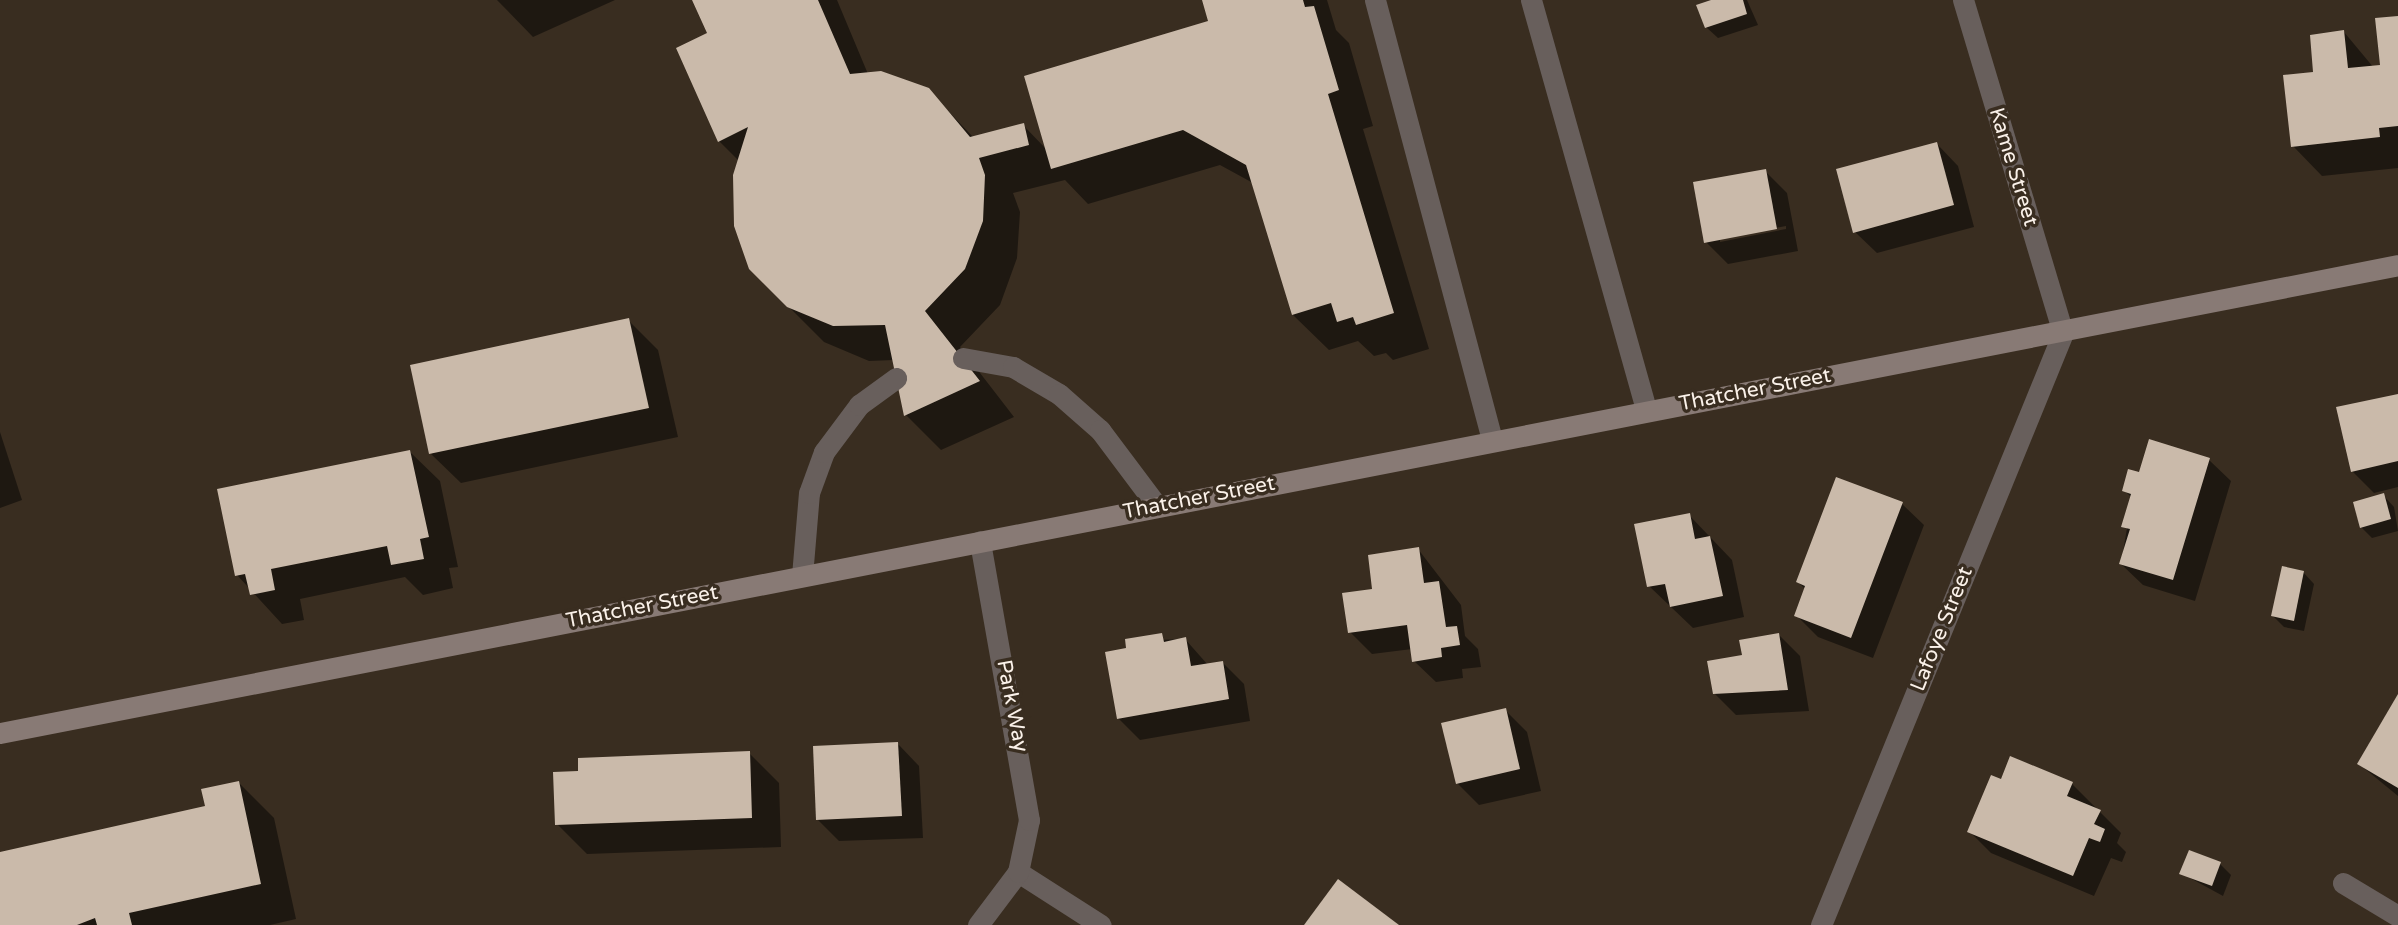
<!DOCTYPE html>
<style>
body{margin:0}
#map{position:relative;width:2398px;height:925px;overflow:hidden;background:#392d20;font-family:"Varela Round",sans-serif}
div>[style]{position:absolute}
.shadow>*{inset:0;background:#0007}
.building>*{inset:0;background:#cabaaa}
.lane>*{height:21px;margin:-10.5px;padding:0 10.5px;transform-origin:10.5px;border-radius:10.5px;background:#685f5c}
.street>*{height:21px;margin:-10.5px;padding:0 10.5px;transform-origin:10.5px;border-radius:10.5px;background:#685f5c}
.secondary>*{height:21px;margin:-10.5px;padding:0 10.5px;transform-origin:10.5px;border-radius:10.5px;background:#887a75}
span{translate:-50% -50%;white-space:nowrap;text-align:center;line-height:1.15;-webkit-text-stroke:7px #392d20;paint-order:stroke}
.street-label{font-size:21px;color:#faf1e9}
</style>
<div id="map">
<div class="shadow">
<i style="clip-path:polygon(497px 0,615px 0,533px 37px)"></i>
<i style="clip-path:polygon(694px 0,837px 0,868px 74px,928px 90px,974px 138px,1023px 125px,1047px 150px,1210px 22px,1204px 0,1327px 0,1336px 30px,1349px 43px,1373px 126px,1363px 129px,1429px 349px,1393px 360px,1386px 353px,1374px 356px,1358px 341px,1329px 350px,1293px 315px,1253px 183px,1220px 165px,1088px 204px,1065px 180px,1013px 193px,1020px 212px,1017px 258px,1000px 305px,960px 347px,1014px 417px,941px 450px,906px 415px,894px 360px,869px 361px,824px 342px,750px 268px,739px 161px,719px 141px,709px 34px)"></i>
<i style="clip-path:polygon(1717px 0,1747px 0,1758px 25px,1718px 38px,1706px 27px)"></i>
<i style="clip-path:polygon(2398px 17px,2398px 168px,2322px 176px,2293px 146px,2315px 73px,2344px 32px,2374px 68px,2382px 67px)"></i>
<i style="clip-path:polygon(1937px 144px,1958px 166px,1974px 227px,1877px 253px,1855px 232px)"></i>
<i style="clip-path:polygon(evenodd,1765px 171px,1787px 193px,1798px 251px,1728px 264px,1706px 242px,1765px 171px,1786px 226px,1786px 229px,1720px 242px,1720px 238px,1786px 226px)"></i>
<i style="clip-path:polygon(628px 320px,658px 350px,678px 437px,461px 483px,431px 454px)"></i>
<i style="clip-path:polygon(2398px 395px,2398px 487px,2374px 493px,2352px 471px)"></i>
<i style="clip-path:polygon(0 432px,22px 500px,0 508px)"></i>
<i style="clip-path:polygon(410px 452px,440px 481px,458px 567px,449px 568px,453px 588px,423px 595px,405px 577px,300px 599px,304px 620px,282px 624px,237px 575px)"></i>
<i style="clip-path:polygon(2209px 460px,2231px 481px,2195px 601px,2143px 585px,2121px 564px,2132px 498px,2124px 490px,2140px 474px)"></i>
<i style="clip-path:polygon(2383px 495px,2394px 507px,2398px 531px,2372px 538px,2361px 527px)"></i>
<i style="clip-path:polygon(1902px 504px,1924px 525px,1873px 658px,1818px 637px,1796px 615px,1806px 590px,1798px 582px)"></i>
<i style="clip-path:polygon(1689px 515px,1732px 560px,1744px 617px,1693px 628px,1649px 586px)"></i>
<i style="clip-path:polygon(1418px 549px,1461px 605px,1465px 636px,1478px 649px,1481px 667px,1462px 669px,1463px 678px,1436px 682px,1414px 661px,1412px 649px,1372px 654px,1350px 632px,1374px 590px)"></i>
<i style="clip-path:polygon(2303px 572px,2314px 584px,2304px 631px,2284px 627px,2273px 616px)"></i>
<i style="clip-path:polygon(1778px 634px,1800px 656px,1809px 711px,1736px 715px,1714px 693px,1744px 656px)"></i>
<i style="clip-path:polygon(1185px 639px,1208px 665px,1222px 662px,1244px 684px,1250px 721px,1140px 740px,1118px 718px,1127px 641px)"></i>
<i style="clip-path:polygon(2398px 697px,2398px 796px,2359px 764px)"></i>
<i style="clip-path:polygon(1505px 710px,1527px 732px,1541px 791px,1479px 805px,1457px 783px)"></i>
<i style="clip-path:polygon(898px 744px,919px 766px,923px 838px,839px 841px,817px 819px)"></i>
<i style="clip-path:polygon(749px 753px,779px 783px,781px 847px,587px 854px,557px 824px)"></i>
<i style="clip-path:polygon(2002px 781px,2072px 784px,2121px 833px,2117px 843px,2126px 852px,2122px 862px,2111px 858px,2094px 896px,1991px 853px,1969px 831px)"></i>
<i style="clip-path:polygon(239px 783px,274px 818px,296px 919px,270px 925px,0 925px,0 853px,207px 807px)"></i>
<i style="clip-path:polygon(2220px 864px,2231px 875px,2223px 896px,2181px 873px)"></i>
</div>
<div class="building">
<i style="clip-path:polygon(692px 0,818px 0,850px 74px,881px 71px,929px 88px,970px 137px,1024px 123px,1029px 145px,979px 158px,985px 175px,983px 221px,965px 269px,925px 311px,980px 381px,904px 416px,885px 325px,833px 326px,787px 307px,749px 269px,734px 226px,733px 175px,748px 127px,718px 142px,676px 48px,707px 33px)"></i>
<i style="clip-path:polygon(1202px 0,1303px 0,1305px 7px,1314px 6px,1339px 90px,1328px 94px,1394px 313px,1356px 325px,1353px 317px,1337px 322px,1331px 303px,1292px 315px,1246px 165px,1183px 130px,1051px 169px,1024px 76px,1208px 21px)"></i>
<i style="clip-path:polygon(1711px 0,1743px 0,1747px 14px,1705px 28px,1696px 5px)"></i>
<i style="clip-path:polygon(2398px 16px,2398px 126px,2379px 128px,2380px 137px,2291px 147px,2283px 75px,2313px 72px,2310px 35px,2344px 30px,2348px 68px,2380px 65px,2375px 18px)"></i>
<i style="clip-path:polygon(1937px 142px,1954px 205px,1853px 233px,1836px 169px)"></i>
<i style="clip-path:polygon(1766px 169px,1777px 229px,1704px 243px,1693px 182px)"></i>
<i style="clip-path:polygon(629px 318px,649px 408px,429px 454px,410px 365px)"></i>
<i style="clip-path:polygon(2398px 394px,2398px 461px,2351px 472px,2336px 407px)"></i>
<i style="clip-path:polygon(2149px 439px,2210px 458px,2173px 580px,2119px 564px,2130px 529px,2121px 527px,2131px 494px,2122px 491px,2128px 469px,2139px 472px)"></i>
<i style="clip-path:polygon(410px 450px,429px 537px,420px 539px,424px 559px,391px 565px,387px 546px,271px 569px,275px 590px,250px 595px,245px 574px,235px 576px,217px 489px)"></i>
<i style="clip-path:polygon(1836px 477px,1903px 502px,1851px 638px,1794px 616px,1805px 586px,1796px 582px)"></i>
<i style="clip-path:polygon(2384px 493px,2391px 519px,2360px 528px,2353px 502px)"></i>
<i style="clip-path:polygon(1690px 513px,1695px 539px,1710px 536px,1723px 596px,1670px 607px,1665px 584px,1647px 587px,1634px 524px)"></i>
<i style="clip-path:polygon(1419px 547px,1424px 583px,1439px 581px,1446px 627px,1457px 626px,1460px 645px,1441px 648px,1442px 657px,1412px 662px,1407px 625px,1348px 633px,1342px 593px,1372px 589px,1368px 555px)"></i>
<i style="clip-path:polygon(2282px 566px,2304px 571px,2294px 621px,2271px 616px)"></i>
<i style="clip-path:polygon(1162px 633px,1164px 642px,1186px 637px,1191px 666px,1223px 661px,1229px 699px,1117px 719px,1105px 652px,1126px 648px,1125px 639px)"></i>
<i style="clip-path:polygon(1779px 633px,1788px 690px,1713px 694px,1707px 661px,1742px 655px,1739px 640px)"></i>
<i style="clip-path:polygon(2398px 694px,2398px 788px,2357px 764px)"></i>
<i style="clip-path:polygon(1506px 708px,1520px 769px,1456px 784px,1441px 723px)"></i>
<i style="clip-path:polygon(898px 742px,902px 816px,816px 820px,813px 746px)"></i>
<i style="clip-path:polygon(750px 751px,752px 818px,555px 825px,553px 772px,578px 771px,578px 758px)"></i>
<i style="clip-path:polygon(2010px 756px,2073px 782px,2067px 796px,2101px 810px,2094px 824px,2105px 829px,2100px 842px,2089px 838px,2073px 876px,1967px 832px,1991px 775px,2001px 779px)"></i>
<i style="clip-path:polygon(239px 781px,261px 884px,129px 913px,132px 925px,97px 925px,95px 918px,77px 925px,0 925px,0 852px,205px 806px,201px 789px)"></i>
<i style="clip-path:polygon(2189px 850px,2221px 862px,2212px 886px,2179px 874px)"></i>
<i style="clip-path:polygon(1338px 879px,1399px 925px,1304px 925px)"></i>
</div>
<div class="lane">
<i style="left:1375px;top:0;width:456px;rotate:75.1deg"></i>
<i style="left:1531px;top:0;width:426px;rotate:74.3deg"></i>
<i style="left:963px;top:358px;width:51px;rotate:10.2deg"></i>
<i style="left:1013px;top:367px;width:53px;rotate:30.4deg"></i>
<i style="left:1059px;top:394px;width:55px;rotate:41.3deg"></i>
<i style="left:1100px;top:430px;width:95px;rotate:53.1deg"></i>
<i style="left:802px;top:576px;width:83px;rotate:-85.2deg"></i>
<i style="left:809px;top:493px;width:44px;rotate:-69.9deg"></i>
<i style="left:824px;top:452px;width:59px;rotate:-53.3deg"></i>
<i style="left:859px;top:405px;width:46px;rotate:-36.1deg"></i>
</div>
<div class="street">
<i style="left:1018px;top:872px;width:98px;rotate:32.6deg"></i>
<i style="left:2343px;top:883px;width:64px;rotate:31deg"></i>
<i style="left:978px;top:925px;width:66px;rotate:-53deg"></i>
<i style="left:1018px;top:872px;width:53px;rotate:-78.1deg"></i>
<i style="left:1029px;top:820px;width:283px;rotate:-100deg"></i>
<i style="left:1821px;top:925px;width:640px;rotate:-67.77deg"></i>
<i style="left:2063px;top:333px;width:348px;rotate:-106.7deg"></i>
</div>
<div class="secondary">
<i style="left:0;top:733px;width:2443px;rotate:-11.04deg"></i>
</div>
<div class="street-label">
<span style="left:2013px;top:167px;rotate:73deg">Kame Street</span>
<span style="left:1755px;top:390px;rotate:-11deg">Thatcher Street</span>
<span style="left:1199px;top:498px;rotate:-11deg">Thatcher Street</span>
<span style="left:642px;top:607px;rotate:-11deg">Thatcher Street</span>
<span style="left:1942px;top:629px;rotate:-68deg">Lafoye Street</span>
<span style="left:1012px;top:706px;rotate:79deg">Park Way</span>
</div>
</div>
